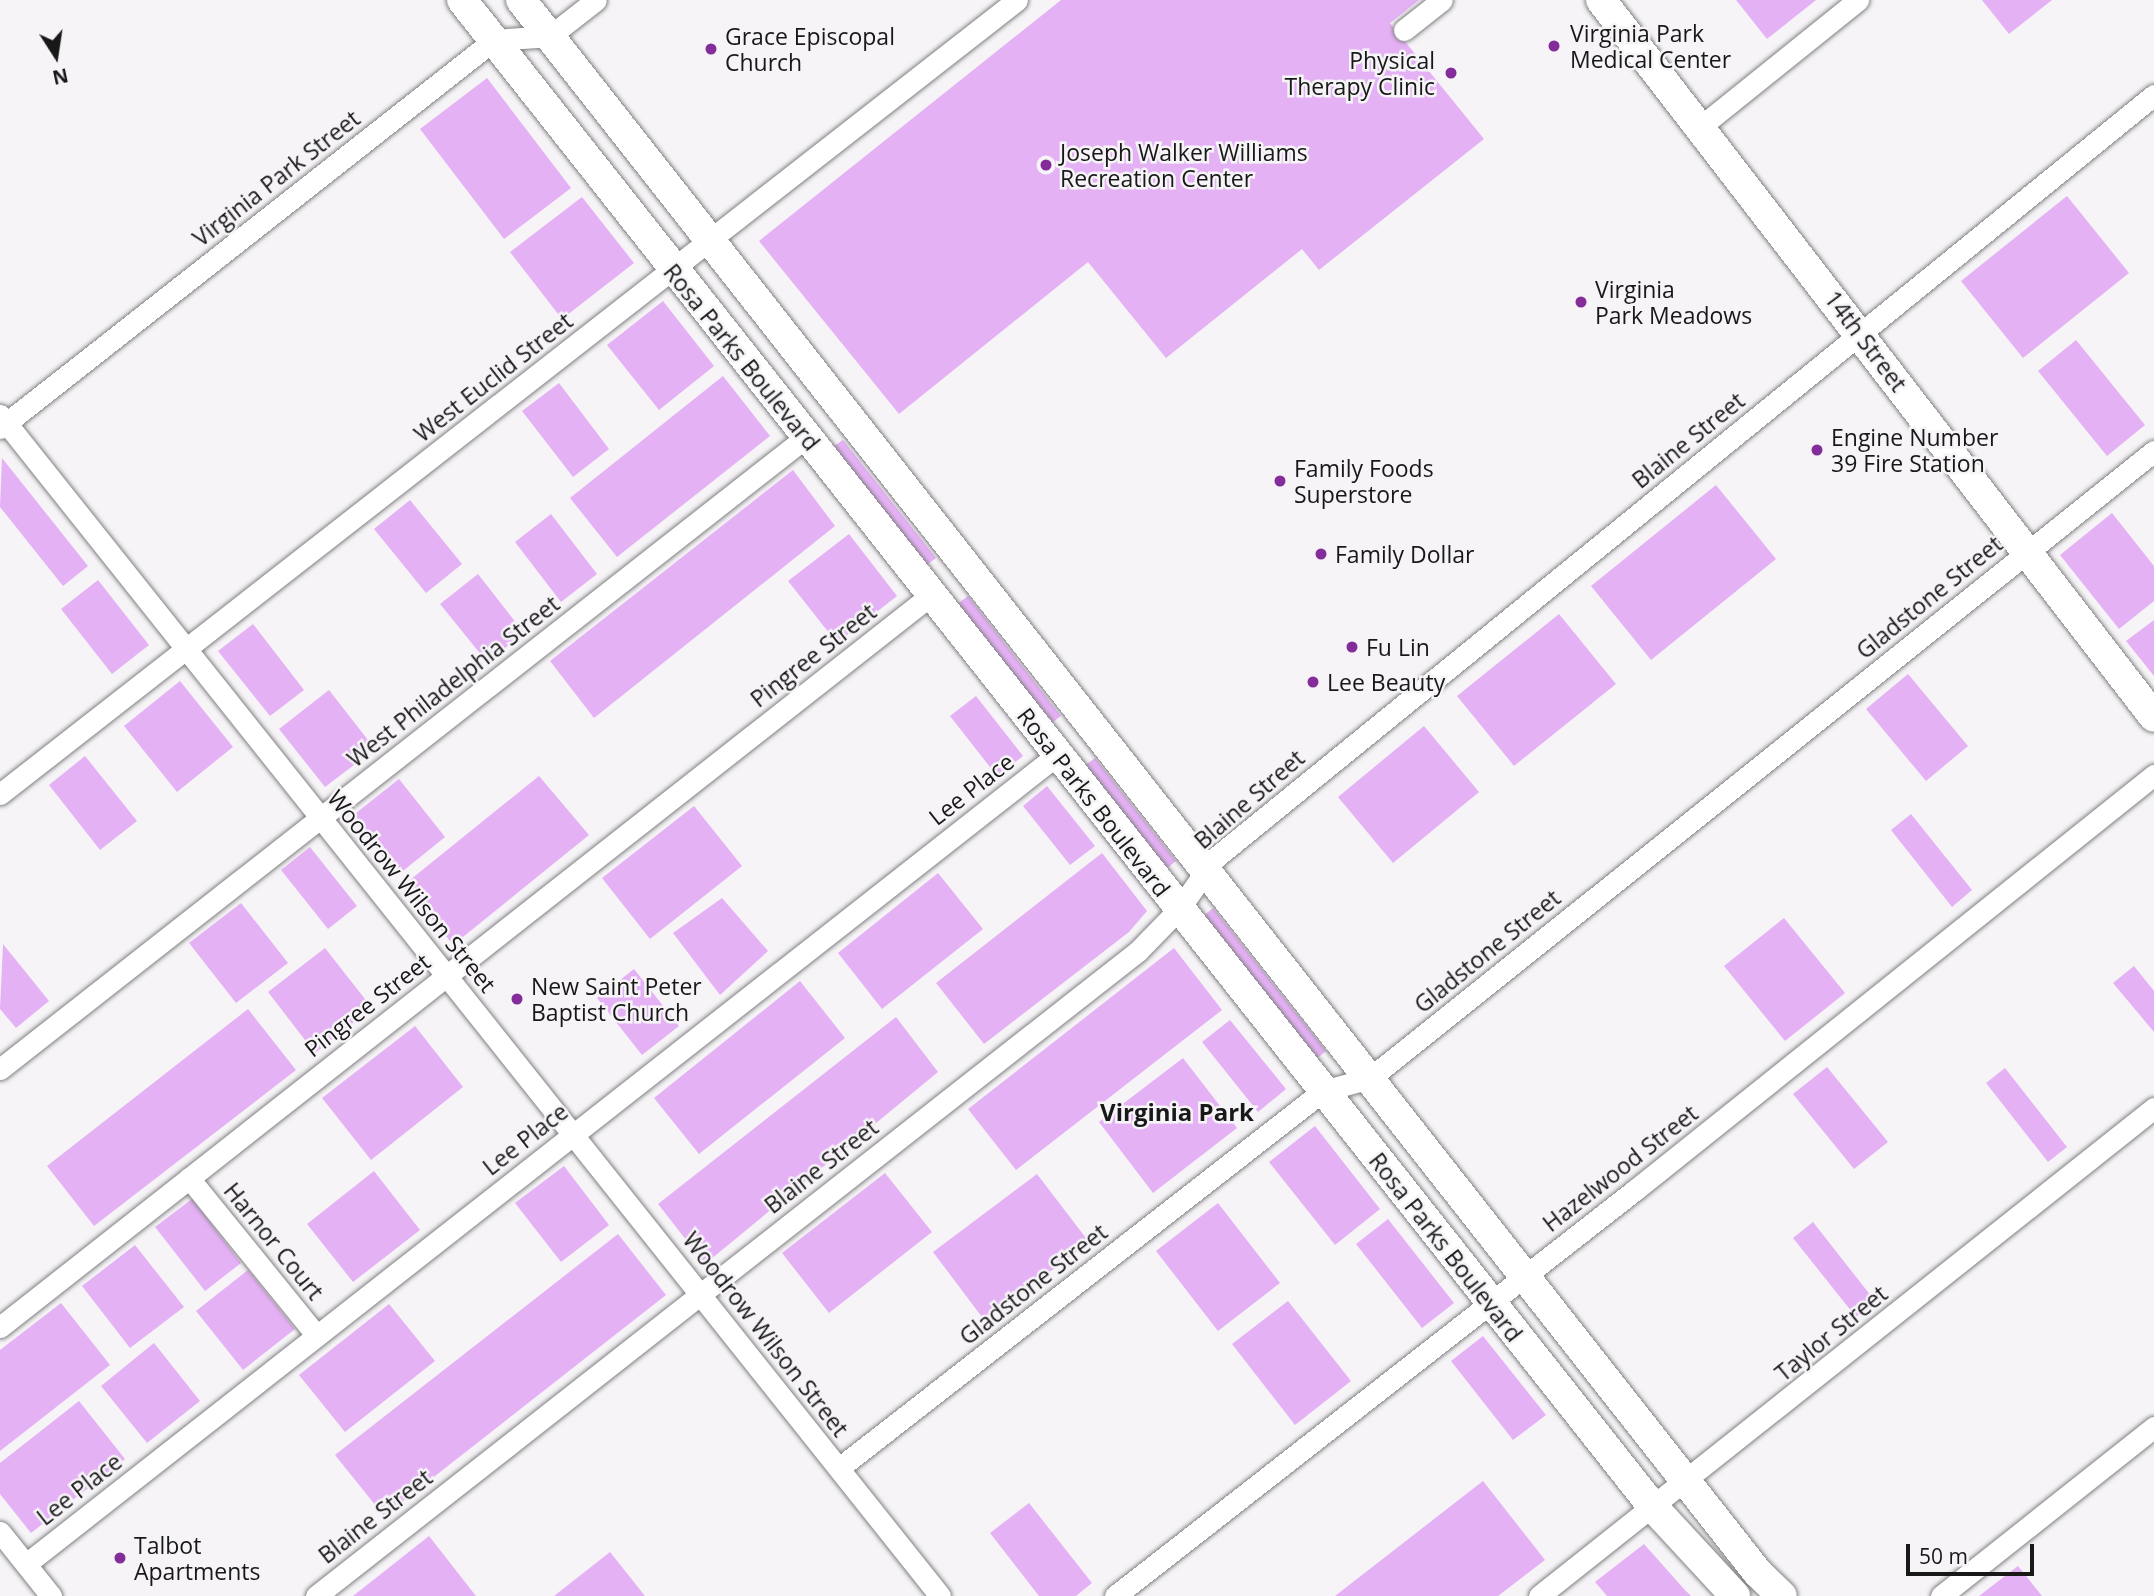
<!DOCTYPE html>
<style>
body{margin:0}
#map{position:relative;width:2154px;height:1596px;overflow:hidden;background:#f6f4f7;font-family:"Open Sans",sans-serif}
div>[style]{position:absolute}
.green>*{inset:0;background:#e5b1f5}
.roads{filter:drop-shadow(0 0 2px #818082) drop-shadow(0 0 2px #818082)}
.street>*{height:21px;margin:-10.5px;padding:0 10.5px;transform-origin:10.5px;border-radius:10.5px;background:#fff}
.secondary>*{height:30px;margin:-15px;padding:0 15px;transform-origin:15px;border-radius:15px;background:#fff}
.dots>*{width:19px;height:19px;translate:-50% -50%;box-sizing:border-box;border:4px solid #f6f4f7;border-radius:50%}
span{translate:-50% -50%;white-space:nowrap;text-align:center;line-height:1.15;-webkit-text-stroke:5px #f6f4f7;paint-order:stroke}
.poi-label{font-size:23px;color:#191819}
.left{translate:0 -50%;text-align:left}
.right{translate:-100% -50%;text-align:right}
.street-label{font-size:23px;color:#191819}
.neighbourhood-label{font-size:24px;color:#191819;font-weight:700}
.north{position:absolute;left:21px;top:21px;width:70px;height:70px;-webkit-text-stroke:5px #f6f4f7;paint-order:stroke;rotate:168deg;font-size:19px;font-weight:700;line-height:28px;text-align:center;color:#191819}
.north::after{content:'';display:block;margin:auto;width:24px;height:32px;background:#191819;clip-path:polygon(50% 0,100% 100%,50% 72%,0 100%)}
.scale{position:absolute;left:1906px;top:1544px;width:128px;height:32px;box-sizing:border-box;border:4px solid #191819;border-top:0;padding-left:9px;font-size:21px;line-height:24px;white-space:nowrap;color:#191819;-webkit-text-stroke:5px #f6f4f7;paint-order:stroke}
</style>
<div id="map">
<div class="green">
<i style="clip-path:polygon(1061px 0,1419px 0,1390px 23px,1484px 139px,1319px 270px,1302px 249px,1166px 358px,1088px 262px,899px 414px,759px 241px)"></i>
<i style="clip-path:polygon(1736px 0,1816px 0,1767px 39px)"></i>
<i style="clip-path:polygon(1982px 0,2052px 0,2009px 34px)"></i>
<i style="clip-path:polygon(487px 78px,571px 188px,504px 239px,420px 129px)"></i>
<i style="clip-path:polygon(2067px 196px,2129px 273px,2023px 358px,1961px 281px)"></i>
<i style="clip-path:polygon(582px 197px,634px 263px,562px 319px,510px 252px)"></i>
<i style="clip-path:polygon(663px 301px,714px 366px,659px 410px,607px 345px)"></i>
<i style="clip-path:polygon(2076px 340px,2145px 425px,2107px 456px,2038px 371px)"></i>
<i style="clip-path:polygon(723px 376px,770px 436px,617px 557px,570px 498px)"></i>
<i style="clip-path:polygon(559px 383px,609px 449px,573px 477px,522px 411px)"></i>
<i style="clip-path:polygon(843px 440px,936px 558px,924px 567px,831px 448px)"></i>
<i style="clip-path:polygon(2px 458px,88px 566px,63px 586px,0 507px)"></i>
<i style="clip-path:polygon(793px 470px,835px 526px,594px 718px,550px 661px)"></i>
<i style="clip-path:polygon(1716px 485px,1776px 559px,1651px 660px,1591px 586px)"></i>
<i style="clip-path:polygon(410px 500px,462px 564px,426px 593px,374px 529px)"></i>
<i style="clip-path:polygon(2112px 513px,2154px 566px,2154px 601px,2119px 629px,2060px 555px)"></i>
<i style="clip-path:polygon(551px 514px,597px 574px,561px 602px,515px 542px)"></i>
<i style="clip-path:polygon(849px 534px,897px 596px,837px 643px,788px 581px)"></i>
<i style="clip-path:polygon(478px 574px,524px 633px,487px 662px,440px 604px)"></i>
<i style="clip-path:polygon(98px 580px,149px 645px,112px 674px,61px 609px)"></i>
<i style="clip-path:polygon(968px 596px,1061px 716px,1049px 725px,956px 605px)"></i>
<i style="clip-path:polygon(1559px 614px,1616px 684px,1514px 766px,1457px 696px)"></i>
<i style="clip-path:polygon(2154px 620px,2154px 676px,2126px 641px)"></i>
<i style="clip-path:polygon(253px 624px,304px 690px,270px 716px,218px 651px)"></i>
<i style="clip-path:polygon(1908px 674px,1968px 746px,1926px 781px,1866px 709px)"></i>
<i style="clip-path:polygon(180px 681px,233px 747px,177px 792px,124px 726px)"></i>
<i style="clip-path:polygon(329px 690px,375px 749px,325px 787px,279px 729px)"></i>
<i style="clip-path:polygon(976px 696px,1023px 756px,997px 776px,950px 716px)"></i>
<i style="clip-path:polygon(1424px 726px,1479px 792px,1393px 863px,1338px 797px)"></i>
<i style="clip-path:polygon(85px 756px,137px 821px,100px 850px,49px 785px)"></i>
<i style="clip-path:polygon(1095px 758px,1176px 861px,1165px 870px,1084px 766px)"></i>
<i style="clip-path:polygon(539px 776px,589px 835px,453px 945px,405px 884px)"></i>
<i style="clip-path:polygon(399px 779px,445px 837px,398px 875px,351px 817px)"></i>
<i style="clip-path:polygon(1047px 786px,1095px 846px,1070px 865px,1023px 806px)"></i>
<i style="clip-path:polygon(694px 806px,742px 866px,650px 939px,602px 878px)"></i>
<i style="clip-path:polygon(1911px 814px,1972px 890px,1952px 907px,1891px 830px)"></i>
<i style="clip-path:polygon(310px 847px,357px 906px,328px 929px,281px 870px)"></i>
<i style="clip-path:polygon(1102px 853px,1147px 911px,1129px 932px,984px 1044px,936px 983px)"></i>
<i style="clip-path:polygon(938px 873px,983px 929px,882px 1009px,838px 953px)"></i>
<i style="clip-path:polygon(722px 898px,768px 951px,720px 995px,673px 933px)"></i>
<i style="clip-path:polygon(241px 903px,288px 963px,236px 1003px,189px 943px)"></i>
<i style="clip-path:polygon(1213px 908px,1326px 1051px,1315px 1060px,1202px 917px)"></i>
<i style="clip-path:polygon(1784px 918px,1845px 993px,1785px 1041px,1724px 966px)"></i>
<i style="clip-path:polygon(3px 944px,49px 1001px,16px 1028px,0 1009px)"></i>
<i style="clip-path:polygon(325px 948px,372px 1008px,315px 1053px,268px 992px)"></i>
<i style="clip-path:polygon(1174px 948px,1222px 1010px,1016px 1170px,968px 1109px)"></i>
<i style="clip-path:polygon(2134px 966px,2154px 991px,2154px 1032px,2113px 983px)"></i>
<i style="clip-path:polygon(634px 969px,679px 1026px,642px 1055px,597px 998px)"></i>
<i style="clip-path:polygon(800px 981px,845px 1038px,699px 1154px,654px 1098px)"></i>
<i style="clip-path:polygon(248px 1009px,296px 1070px,94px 1226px,47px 1166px)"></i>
<i style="clip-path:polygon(896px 1017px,938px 1072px,705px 1264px,658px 1204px)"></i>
<i style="clip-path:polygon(1230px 1020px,1286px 1089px,1258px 1112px,1202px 1042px)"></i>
<i style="clip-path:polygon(415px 1026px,463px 1087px,371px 1160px,322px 1098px)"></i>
<i style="clip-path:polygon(1183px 1058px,1237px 1128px,1153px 1193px,1099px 1122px)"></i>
<i style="clip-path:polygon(1827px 1067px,1888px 1142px,1854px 1169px,1793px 1094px)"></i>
<i style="clip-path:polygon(2005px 1068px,2067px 1147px,2048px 1162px,1986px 1083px)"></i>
<i style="clip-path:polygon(1315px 1126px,1380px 1209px,1335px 1245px,1269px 1162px)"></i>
<i style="clip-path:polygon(564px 1166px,609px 1225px,561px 1262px,515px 1203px)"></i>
<i style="clip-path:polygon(374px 1171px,420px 1230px,353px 1282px,307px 1224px)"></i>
<i style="clip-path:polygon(885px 1173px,932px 1232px,829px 1313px,782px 1253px)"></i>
<i style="clip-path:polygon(1037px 1174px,1089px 1242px,985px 1321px,933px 1252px)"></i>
<i style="clip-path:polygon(192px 1199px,241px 1263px,205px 1291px,155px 1227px)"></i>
<i style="clip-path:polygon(1218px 1203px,1280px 1283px,1218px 1331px,1156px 1251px)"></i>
<i style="clip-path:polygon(1388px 1219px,1454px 1303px,1422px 1328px,1356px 1244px)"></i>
<i style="clip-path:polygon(1813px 1222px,1875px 1301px,1856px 1317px,1793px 1238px)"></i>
<i style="clip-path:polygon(618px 1234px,666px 1295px,384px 1516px,335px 1455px)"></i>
<i style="clip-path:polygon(135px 1245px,184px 1307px,130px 1348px,82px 1286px)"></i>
<i style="clip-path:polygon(248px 1270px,295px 1329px,243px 1370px,196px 1311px)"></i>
<i style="clip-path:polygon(1288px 1301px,1351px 1381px,1295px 1425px,1232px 1344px)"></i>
<i style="clip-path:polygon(61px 1303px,110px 1365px,0 1451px,0 1350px)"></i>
<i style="clip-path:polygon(389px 1304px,435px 1361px,345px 1432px,299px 1375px)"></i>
<i style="clip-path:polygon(1483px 1336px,1546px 1415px,1513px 1440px,1451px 1361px)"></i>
<i style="clip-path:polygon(154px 1343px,200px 1401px,147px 1443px,101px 1386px)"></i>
<i style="clip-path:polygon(79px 1401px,125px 1459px,31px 1533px,0 1494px,0 1463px)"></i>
<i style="clip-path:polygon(1483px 1481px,1545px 1560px,1498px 1596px,1335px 1596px)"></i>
<i style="clip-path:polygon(1029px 1503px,1092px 1583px,1076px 1596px,1039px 1596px,990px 1533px)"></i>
<i style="clip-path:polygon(429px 1536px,476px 1596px,353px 1596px)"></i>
<i style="clip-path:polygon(1644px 1544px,1684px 1589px,1691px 1596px,1607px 1596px,1595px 1582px)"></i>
<i style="clip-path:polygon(610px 1552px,645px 1596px,554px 1596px)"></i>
<i style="clip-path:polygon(2018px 1566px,2042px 1596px,1979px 1596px)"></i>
</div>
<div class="roads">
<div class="street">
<i style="left:1404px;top:30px;width:48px;rotate:-38.3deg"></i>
<i style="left:1700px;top:127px;width:203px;rotate:-38.8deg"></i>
<i style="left:0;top:415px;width:1509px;rotate:51.48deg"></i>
<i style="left:0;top:428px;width:628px;rotate:-38.15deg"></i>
<i style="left:494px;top:40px;width:56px;rotate:-4.1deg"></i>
<i style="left:550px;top:36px;width:58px;rotate:-38deg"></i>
<i style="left:0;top:794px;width:1290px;rotate:-37.98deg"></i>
<i style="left:0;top:1069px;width:1024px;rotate:-38.1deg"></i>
<i style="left:189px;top:1178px;width:203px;rotate:51deg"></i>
<i style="left:0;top:1327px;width:1184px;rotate:-38.18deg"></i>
<i style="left:839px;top:1468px;width:614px;rotate:-37.92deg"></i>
<i style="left:1323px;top:1091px;width:49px;rotate:-15.5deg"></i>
<i style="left:1370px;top:1078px;width:1004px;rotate:-38.65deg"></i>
<i style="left:0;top:1532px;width:82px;rotate:51.4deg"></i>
<i style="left:26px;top:1564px;width:1311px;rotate:-38.12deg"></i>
<i style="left:316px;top:1596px;width:1045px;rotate:-38.12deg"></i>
<i style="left:1138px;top:951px;width:59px;rotate:-45.7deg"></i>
<i style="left:1179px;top:909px;width:62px;rotate:-54.8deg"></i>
<i style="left:1215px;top:858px;width:1210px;rotate:-39.1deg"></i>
<i style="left:1115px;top:1596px;width:660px;rotate:-37.98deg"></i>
<i style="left:1635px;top:1190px;width:665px;rotate:-38.65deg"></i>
<i style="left:1539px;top:1596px;width:785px;rotate:-38.43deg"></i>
<i style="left:1941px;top:1596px;width:272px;rotate:-38.4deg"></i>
</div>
<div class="secondary">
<i style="left:462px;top:0;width:1921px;rotate:51.68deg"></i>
<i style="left:1653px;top:1507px;width:121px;rotate:47.3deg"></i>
<i style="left:521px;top:0;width:2001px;rotate:51.82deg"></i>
<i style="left:1758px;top:1573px;width:33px;rotate:44deg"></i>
<i style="left:1601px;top:0;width:905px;rotate:52.36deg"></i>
</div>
</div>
<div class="dots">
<i style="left:1554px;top:46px;background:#832c9a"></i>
<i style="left:711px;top:49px;background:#832c9a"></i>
<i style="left:1451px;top:73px;background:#832c9a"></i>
<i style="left:1046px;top:165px;background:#832c9a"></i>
<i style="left:1581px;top:302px;background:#832c9a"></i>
<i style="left:1817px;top:450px;background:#832c9a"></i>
<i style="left:1280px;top:481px;background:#832c9a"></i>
<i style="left:1321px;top:554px;background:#832c9a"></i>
<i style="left:1352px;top:647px;background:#832c9a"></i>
<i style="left:1313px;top:682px;background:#832c9a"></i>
<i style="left:517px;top:999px;background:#832c9a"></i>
<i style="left:120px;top:1558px;background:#832c9a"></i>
</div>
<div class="poi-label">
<span class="left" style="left:1570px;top:46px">Virginia Park<br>Medical Center</span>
<span class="left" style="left:725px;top:49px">Grace Episcopal<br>Church</span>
<span class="right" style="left:1435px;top:73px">Physical<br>Therapy Clinic</span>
<span class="left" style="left:1060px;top:165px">Joseph Walker Williams<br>Recreation Center</span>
<span class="left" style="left:1595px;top:302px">Virginia<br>Park Meadows</span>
<span class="left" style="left:1831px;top:450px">Engine Number<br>39 Fire Station</span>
<span class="left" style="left:1294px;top:481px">Family Foods<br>Superstore</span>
<span class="left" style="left:1335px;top:554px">Family Dollar</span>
<span class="left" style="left:1366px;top:647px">Fu Lin</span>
<span class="left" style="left:1327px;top:682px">Lee Beauty</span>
<span class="left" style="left:531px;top:999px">New Saint Peter<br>Baptist Church</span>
<span class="left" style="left:134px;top:1558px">Talbot<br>Apartments</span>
</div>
<div class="street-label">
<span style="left:276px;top:178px;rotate:-38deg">Virginia Park Street</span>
<span style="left:1866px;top:341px;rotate:53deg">14th Street</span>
<span style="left:742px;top:357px;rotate:51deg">Rosa Parks Boulevard</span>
<span style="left:493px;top:377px;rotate:-38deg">West Euclid Street</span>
<span style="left:1688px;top:440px;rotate:-39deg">Blaine Street</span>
<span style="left:1929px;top:597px;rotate:-39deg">Gladstone Street</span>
<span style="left:813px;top:655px;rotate:-38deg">Pingree Street</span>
<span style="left:453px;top:681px;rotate:-38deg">West Philadelphia Street</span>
<span style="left:971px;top:789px;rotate:-38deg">Lee Place</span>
<span style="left:1249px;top:799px;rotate:-41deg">Blaine Street</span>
<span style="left:1094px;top:802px;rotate:52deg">Rosa Parks Boulevard</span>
<span style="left:412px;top:891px;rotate:51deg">Woodrow Wilson Street</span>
<span style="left:1487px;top:951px;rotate:-39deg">Gladstone Street</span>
<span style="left:367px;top:1005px;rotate:-38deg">Pingree Street</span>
<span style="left:525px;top:1139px;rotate:-38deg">Lee Place</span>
<span style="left:821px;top:1166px;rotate:-38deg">Blaine Street</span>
<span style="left:1620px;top:1168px;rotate:-38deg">Hazelwood Street</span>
<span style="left:274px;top:1241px;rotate:51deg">Harnor Court</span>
<span style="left:1446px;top:1247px;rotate:52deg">Rosa Parks Boulevard</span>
<span style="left:1033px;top:1284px;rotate:-38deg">Gladstone Street</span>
<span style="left:1831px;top:1333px;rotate:-39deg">Taylor Street</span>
<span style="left:766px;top:1334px;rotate:52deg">Woodrow Wilson Street</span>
<span style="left:79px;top:1489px;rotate:-38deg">Lee Place</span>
<span style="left:375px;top:1516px;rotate:-38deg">Blaine Street</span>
</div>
<div class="neighbourhood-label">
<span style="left:1177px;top:1112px">Virginia Park</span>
</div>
<div class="north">N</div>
<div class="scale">50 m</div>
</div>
